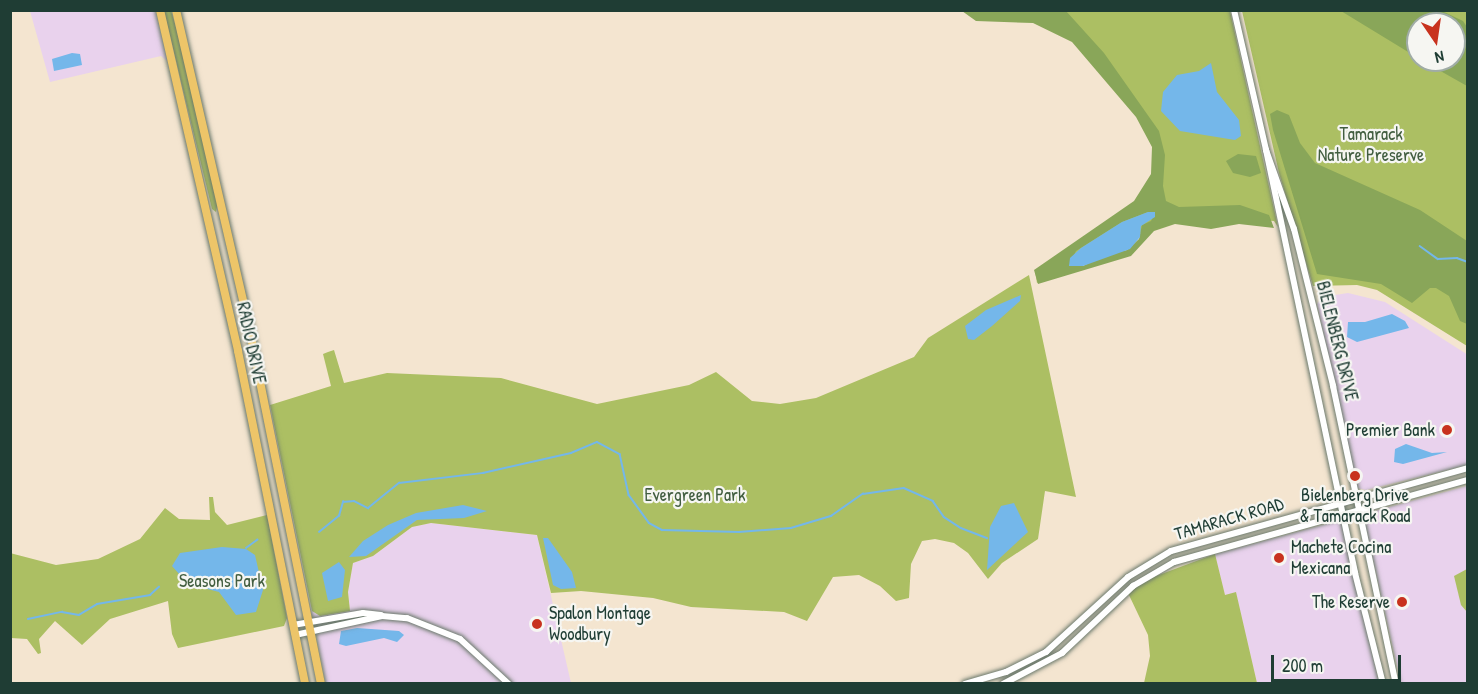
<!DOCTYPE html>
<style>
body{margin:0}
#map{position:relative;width:1478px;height:694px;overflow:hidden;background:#f4e5d0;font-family:"Patrick Hand",sans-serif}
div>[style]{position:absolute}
.built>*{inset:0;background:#e9d2ed}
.green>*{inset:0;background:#acbf63}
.forest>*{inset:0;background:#89a659}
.water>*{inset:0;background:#74b7ea}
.stream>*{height:1.5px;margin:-0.75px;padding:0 0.75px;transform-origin:0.75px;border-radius:0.75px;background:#74b7ea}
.roads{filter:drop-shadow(0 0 2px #6a786b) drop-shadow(0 0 2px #6a786b)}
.minor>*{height:6px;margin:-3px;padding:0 3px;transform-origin:3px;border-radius:3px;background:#fff}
.major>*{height:8px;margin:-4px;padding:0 4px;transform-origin:4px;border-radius:4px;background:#edc569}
.dots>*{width:16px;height:16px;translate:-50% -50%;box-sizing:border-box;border:3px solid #f6f6f2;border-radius:50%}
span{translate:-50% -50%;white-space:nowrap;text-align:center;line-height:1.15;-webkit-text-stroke:4.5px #f6f6f2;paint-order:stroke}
.park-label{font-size:18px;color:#425e40}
.street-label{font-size:18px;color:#1f3d34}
.poi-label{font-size:18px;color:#1f3d34}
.right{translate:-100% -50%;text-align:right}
.left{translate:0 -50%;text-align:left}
.frame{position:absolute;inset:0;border:12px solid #1f3d34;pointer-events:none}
.north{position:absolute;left:1406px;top:12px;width:60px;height:60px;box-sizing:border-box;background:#f6f6f2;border:2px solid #a0aca6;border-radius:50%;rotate:167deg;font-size:16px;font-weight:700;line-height:24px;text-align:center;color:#1f3d34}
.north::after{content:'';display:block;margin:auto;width:21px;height:27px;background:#c8321e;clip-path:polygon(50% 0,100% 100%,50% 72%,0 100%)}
.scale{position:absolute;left:1271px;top:655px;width:130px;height:27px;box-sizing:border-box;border:3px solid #1f3d34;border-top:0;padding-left:8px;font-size:18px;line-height:21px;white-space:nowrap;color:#1f3d34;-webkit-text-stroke:4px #f6f6f2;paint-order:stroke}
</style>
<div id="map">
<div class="built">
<i style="clip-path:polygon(30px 11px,155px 11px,168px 62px,161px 56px,50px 82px)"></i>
<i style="clip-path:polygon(1348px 293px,1385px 302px,1468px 355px,1467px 465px,1366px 490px,1357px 488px,1317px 304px,1322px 297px)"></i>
<i style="clip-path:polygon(1467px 486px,1467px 683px,1401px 683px,1364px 520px,1371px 512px)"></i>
<i style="clip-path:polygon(1334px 522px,1342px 523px,1379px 683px,1257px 683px,1236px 593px,1225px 595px,1215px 555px,1212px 555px)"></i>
<i style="clip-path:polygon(431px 523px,537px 535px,571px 683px,326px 683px,310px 604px,319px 616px,350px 611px,348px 592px,353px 563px,373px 556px,412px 527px)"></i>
</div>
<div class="green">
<i style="clip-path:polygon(164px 11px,171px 11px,180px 40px,218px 202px,216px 212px,212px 209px)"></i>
<i style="clip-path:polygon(1006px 11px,1230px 11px,1278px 227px,1274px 221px,1185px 218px,1152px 228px,1037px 283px,1035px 271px,1140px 201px,1156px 170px,1155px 146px,1142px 120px,1081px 47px,1047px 18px)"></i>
<i style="clip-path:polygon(evenodd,1242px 11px,1467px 11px,1467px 346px,1377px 290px,1357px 285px,1313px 286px,1279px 173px,1242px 11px,1418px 24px,1454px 24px,1454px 60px,1418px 60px,1418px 24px)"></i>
<i style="clip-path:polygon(1029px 275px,1076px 497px,1045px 491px,1038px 539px,1002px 563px,988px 579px,968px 553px,954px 543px,935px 539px,922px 541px,911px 564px,909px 598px,896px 601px,880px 586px,859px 575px,833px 577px,807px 621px,784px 612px,691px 607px,653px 598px,581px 591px,551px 593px,537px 535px,431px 523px,412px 527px,373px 556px,353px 563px,348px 592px,350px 611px,320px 616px,312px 611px,270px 405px,331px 386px,323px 354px,328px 352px,334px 350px,344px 383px,387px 373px,501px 378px,597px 404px,689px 385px,716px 372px,752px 401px,780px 404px,816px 398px,914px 357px,928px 338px)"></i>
<i style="clip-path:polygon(209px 497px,213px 497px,215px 512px,227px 525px,267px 515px,287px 618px,284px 626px,178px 648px,172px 634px,168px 601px,110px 619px,82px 645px,55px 621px,39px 639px,41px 653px,38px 654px,27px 639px,11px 638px,10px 553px,56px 565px,98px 559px,140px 539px,165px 508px,179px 519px,210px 520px)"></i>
<i style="clip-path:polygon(1215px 554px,1225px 595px,1236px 592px,1257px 683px,1144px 683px,1150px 656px,1148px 635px,1128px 593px,1148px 579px)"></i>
<i style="clip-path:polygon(1467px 569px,1468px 612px,1467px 612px,1461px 605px,1454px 576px)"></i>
</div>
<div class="forest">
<i style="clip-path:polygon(evenodd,962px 11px,1066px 11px,1104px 53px,1159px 131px,1165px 155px,1163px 186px,1166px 201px,1179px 207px,1240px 205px,1269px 215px,1274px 228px,1239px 224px,1211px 229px,1175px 224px,1154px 231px,1131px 256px,1038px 284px,1034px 270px,1134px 201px,1151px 174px,1152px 147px,1136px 117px,1072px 42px,1033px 23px,976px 21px,962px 11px,1148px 212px,1155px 212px,1151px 221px,1142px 225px,1139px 239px,1127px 250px,1102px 256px,1083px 266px,1069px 266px,1076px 251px,1122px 222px,1148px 212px)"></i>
<i style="clip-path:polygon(1341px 11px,1442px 11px,1463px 21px,1467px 27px,1467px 86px,1421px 60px,1454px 60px,1454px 24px,1418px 24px,1418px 58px)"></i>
<i style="clip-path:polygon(1277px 110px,1289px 115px,1300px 143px,1315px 163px,1420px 210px,1467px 241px,1467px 324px,1460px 321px,1449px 296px,1436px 288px,1430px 288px,1412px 303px,1381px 284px,1317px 274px,1273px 130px,1270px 114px)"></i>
<i style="clip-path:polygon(1238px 154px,1256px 156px,1261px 173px,1250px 177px,1233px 173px,1226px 161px)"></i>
</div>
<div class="water">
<i style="clip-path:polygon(72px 53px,80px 54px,82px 65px,54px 71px,52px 59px)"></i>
<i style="clip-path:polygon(1211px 63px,1217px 92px,1239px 120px,1241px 136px,1235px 140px,1180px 131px,1161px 111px,1163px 92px,1177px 75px,1199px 71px)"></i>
<i style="clip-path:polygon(1148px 212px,1155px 212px,1155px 217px,1141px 226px,1140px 237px,1130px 249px,1083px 266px,1069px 266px,1070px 258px,1081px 248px,1122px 222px)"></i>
<i style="clip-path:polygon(1021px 295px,1020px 301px,992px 326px,974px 340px,968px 339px,965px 326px,986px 310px)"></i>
<i style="clip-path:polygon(1392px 314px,1405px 321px,1409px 328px,1357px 342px,1347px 337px,1348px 322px,1365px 322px)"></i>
<i style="clip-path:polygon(1406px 444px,1432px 453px,1447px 452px,1403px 464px,1394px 462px,1395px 449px)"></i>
<i style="clip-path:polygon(1014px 503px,1028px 532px,987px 570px,990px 527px,1001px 506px)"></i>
<i style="clip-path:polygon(463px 505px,487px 511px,464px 518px,417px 520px,366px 556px,349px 557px,363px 541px,388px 525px,416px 513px)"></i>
<i style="clip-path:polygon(543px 538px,548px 538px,572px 572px,576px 588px,561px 589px,553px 585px)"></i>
<i style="clip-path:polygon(222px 547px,246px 549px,255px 555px,263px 590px,256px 612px,236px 615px,219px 592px,188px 584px,172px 566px,180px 553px)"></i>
<i style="clip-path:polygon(339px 562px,345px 570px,342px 597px,328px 601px,322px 573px)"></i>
<i style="clip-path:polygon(357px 628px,399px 631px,404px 635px,397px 642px,384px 638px,346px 646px,339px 644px,341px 631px)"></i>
</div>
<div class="stream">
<i style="left:1420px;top:246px;width:22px;rotate:36deg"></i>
<i style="left:1438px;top:259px;width:19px;rotate:-3deg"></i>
<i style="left:1457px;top:258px;width:12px;rotate:20deg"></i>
<i style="left:319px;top:532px;width:26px;rotate:-39deg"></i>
<i style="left:339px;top:516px;width:15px;rotate:-74deg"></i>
<i style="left:343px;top:502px;width:11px;rotate:-5deg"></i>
<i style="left:354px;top:501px;width:16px;rotate:27deg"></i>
<i style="left:368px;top:508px;width:40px;rotate:-39deg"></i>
<i style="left:399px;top:483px;width:85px;rotate:-6.8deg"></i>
<i style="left:483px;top:473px;width:90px;rotate:-12.8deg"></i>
<i style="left:571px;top:453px;width:28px;rotate:-23deg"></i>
<i style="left:597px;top:442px;width:26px;rotate:28deg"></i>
<i style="left:620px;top:454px;width:42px;rotate:77.6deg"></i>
<i style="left:629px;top:495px;width:34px;rotate:54deg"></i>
<i style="left:649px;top:523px;width:15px;rotate:28deg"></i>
<i style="left:662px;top:530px;width:77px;rotate:1.5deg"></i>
<i style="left:739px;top:532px;width:52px;rotate:-4.4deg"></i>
<i style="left:791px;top:528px;width:42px;rotate:-16.7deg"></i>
<i style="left:831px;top:516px;width:39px;rotate:-35deg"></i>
<i style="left:863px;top:494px;width:41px;rotate:-8.3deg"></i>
<i style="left:904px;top:488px;width:32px;rotate:24deg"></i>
<i style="left:933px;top:501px;width:19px;rotate:55deg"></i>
<i style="left:944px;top:517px;width:20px;rotate:33deg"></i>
<i style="left:961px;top:528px;width:28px;rotate:21deg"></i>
<i style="left:246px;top:548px;width:14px;rotate:-36deg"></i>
<i style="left:28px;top:619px;width:35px;rotate:-12deg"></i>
<i style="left:62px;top:612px;width:17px;rotate:10deg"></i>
<i style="left:79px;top:615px;width:21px;rotate:-31deg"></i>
<i style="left:97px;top:604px;width:54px;rotate:-9.6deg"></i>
<i style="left:150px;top:595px;width:12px;rotate:-42deg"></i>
</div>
<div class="roads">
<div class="minor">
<i style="left:1234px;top:10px;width:144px;rotate:77.1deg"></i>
<i style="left:1266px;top:150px;width:84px;rotate:70.5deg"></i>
<i style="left:1294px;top:229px;width:162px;rotate:76deg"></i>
<i style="left:1333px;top:386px;width:305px;rotate:78.1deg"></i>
<i style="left:1266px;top:150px;width:432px;rotate:78.1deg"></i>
<i style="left:1355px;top:573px;width:114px;rotate:75.8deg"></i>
<i style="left:293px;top:625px;width:71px;rotate:-9.7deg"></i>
<i style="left:363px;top:613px;width:18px;rotate:6deg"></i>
<i style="left:295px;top:635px;width:89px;rotate:-12.3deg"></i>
<i style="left:382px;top:616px;width:25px;rotate:5deg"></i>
<i style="left:407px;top:618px;width:57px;rotate:21.6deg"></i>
<i style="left:460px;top:639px;width:67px;rotate:42.6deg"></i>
<i style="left:965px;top:684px;width:43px;rotate:-16.3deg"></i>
<i style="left:1006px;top:672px;width:45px;rotate:-26.6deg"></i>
<i style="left:1046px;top:652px;width:111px;rotate:-42.4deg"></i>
<i style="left:1128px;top:577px;width:50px;rotate:-31.2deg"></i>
<i style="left:1171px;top:551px;width:308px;rotate:-15.6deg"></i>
<i style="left:1003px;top:684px;width:67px;rotate:-27.7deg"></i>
<i style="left:1062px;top:653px;width:98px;rotate:-43.3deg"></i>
<i style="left:1133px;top:586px;width:48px;rotate:-30.3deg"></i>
<i style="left:1174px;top:562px;width:305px;rotate:-15.6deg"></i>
</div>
<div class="major">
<i style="left:160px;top:10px;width:350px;rotate:77.1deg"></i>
<i style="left:238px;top:351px;width:340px;rotate:78.6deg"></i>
<i style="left:176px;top:10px;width:325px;rotate:77deg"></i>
<i style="left:249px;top:327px;width:364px;rotate:78.6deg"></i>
</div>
</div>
<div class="dots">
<i style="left:1447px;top:430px;background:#c8321e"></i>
<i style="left:1355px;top:476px;background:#c8321e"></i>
<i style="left:1279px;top:558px;background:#c8321e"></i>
<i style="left:1402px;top:602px;background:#c8321e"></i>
<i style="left:537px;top:624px;background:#c8321e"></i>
</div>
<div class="park-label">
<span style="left:1371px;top:145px">Tamarack<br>Nature Preserve</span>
<span style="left:695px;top:495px">Evergreen Park</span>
<span style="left:222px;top:581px">Seasons Park</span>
</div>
<div class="street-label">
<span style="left:1337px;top:341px;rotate:76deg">BIELENBERG DRIVE</span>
<span style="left:251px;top:343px;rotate:78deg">RADIO DRIVE</span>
<span style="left:1229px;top:519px;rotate:-16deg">TAMARACK ROAD</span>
</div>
<div class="poi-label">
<span class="right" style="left:1435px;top:430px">Premier Bank</span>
<span style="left:1355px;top:506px">Bielenberg Drive<br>&amp; Tamarack Road</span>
<span class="left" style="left:1291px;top:558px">Machete Cocina<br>Mexicana</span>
<span class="right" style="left:1390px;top:602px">The Reserve</span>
<span class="left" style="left:549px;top:624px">Spalon Montage<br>Woodbury</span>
</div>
<div class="frame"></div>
<div class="north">N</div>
<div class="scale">200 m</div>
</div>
